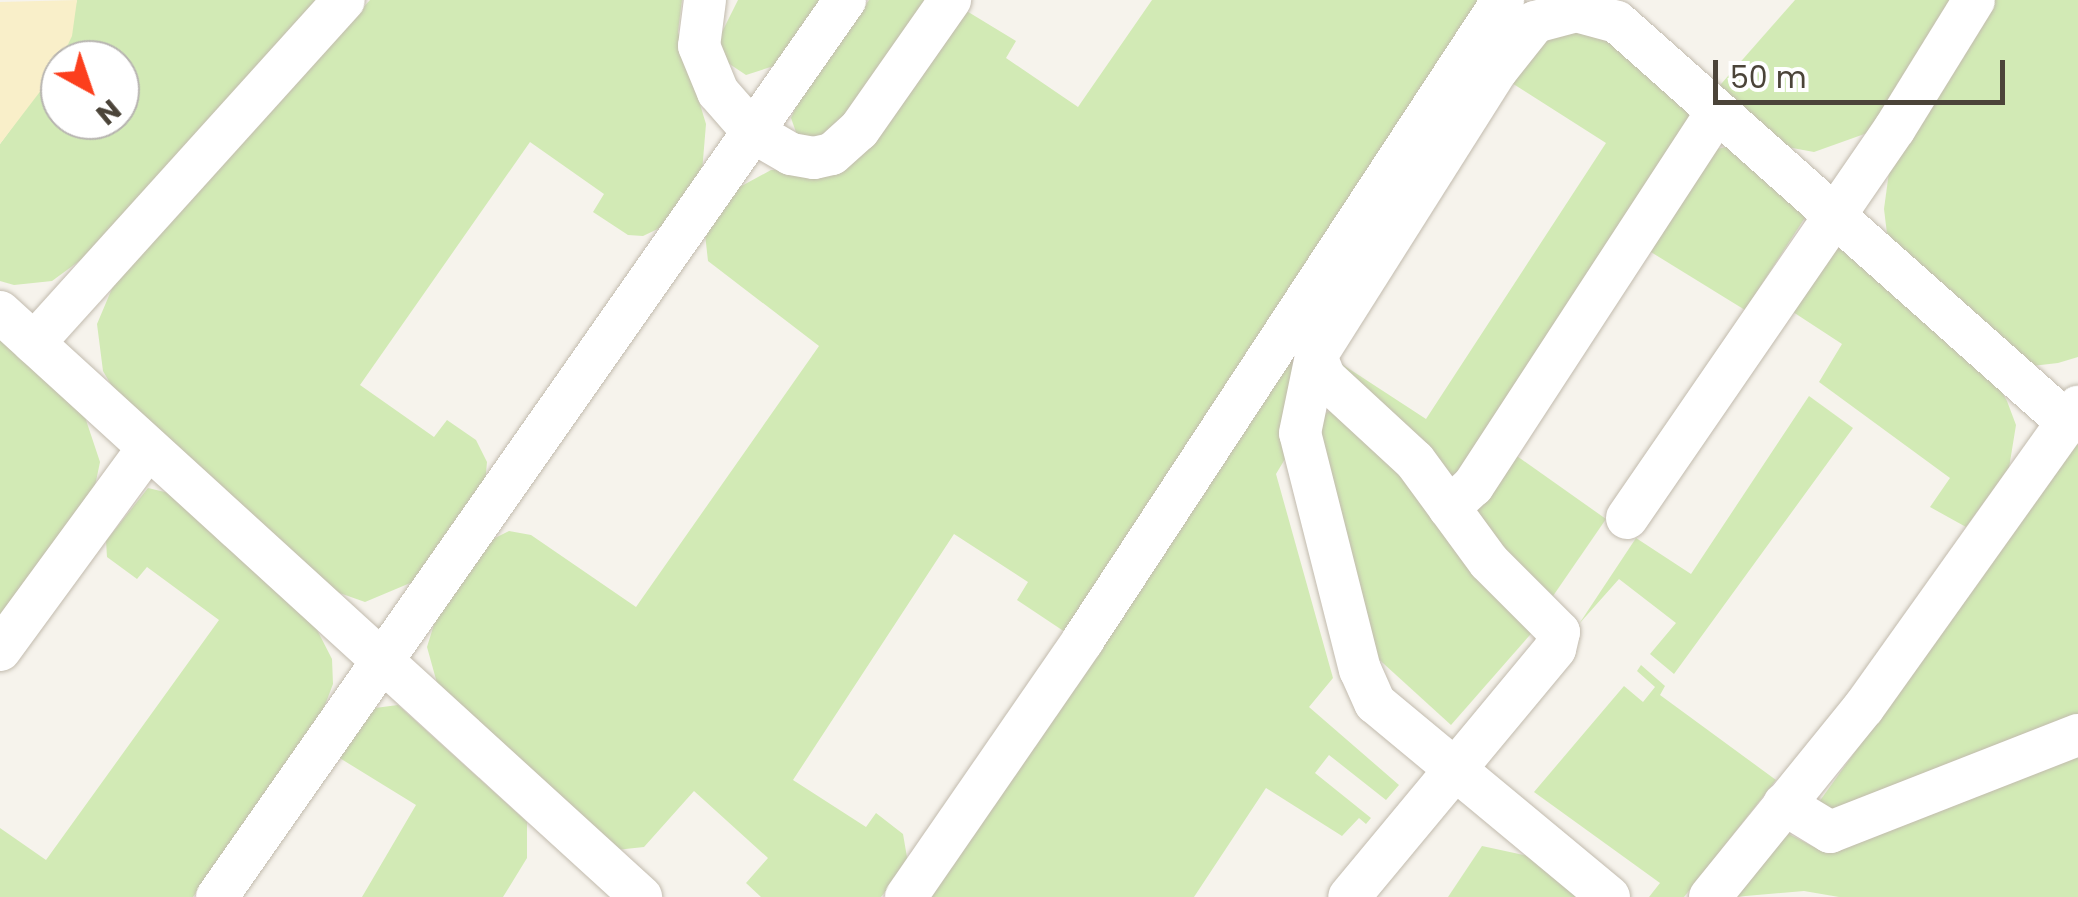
<!DOCTYPE html>
<style>
body{margin:0}
#map{position:relative;width:2078px;height:897px;overflow:hidden;background:#f6f3ec;font-family:Poppins,sans-serif}
div>[style]{position:absolute}
.green>*{inset:0;background:#d2eab5}
.sand>*{inset:0;background:#f9efc9}
.roads{filter:drop-shadow(0 0 2px #c2bbae) drop-shadow(0 0 2px #c2bbae)}
.minor>*{height:42px;margin:-21px;padding:0 21px;transform-origin:21px;border-radius:21px;background:#fff}
span{translate:-50% -50%;white-space:nowrap;text-align:center;line-height:1.15;-webkit-text-stroke:8px #fff;paint-order:stroke}
.north{position:absolute;left:40px;top:40px;width:100px;height:100px;box-sizing:border-box;background:#fff;border:2px solid #b7b4b0;border-radius:50%;rotate:140deg;font-size:28px;font-weight:700;line-height:40px;text-align:center;color:#4b4439}
.north::after{content:'';display:block;margin:auto;width:35px;height:45px;background:#fc3f1d;clip-path:polygon(50% 0,100% 100%,50% 72%,0 100%)}
.scale{position:absolute;left:1713px;top:60px;width:292px;height:45px;box-sizing:border-box;border:5px solid #4b4439;border-top:0;padding-left:12px;font-size:30px;line-height:35px;white-space:nowrap;color:#4b4439;-webkit-text-stroke:8px #fff;paint-order:stroke}
</style>
<div id="map">
<div class="green">
<i style="clip-path:polygon(77px 0,318px 0,82px 259px,52px 281px,14px 285px,0 281px,0 144px,60px 62px,60px 120px,120px 120px,120px 60px,61px 60px)"></i>
<i style="clip-path:polygon(370px 0,682px 0,678px 32px,706px 124px,702px 172px,664px 226px,643px 236px,628px 235px,593px 212px,604px 194px,530px 142px,360px 385px,434px 437px,447px 420px,476px 440px,487px 462px,485px 484px,415px 581px,365px 602px,331px 590px,113px 388px,103px 371px,97px 324px,116px 279px)"></i>
<i style="clip-path:polygon(738px 0,822px 0,777px 65px,746px 75px,728px 63px,719px 38px)"></i>
<i style="clip-path:polygon(869px 0,936px 0,828px 145px,797px 135px,791px 118px,798px 102px)"></i>
<i style="clip-path:polygon(1152px 0,1489px 0,1065px 632px,1017px 600px,1028px 582px,954px 534px,793px 780px,866px 827px,876px 813px,903px 834px,908px 863px,881px 897px,761px 897px,746px 883px,768px 858px,694px 791px,644px 847px,616px 850px,437px 683px,427px 647px,436px 618px,491px 540px,509px 531px,531px 535px,636px 607px,819px 346px,708px 261px,705px 234px,736px 189px,771px 170px,793px 169px,965px 10px,1016px 41px,1006px 58px,1078px 107px)"></i>
<i style="clip-path:polygon(1795px 0,1949px 0,1950px 8px,1870px 132px,1814px 152px,1787px 147px,1714px 92px)"></i>
<i style="clip-path:polygon(1989px 0,2078px 0,2078px 357px,2058px 363px,2032px 366px,1888px 242px,1884px 209px,1889px 172px)"></i>
<i style="clip-path:polygon(1568px 32px,1602px 34px,1692px 113px,1461px 473px,1450px 479px,1334px 359px,1426px 419px,1606px 143px,1507px 80px,1535px 46px)"></i>
<i style="clip-path:polygon(1732px 146px,1808px 213px,1745px 310px,1646px 249px,1716px 149px)"></i>
<i style="clip-path:polygon(1838px 247px,1995px 380px,2007px 401px,2016px 425px,2009px 468px,1966px 527px,1930px 507px,1950px 478px,1819px 382px,1842px 344px,1790px 310px)"></i>
<i style="clip-path:polygon(0 336px,83px 411px,100px 462px,95px 486px,0 622px)"></i>
<i style="clip-path:polygon(1295px 347px,1291px 449px,1276px 474px,1333px 678px,1309px 707px,1399px 785px,1386px 800px,1329px 755px,1315px 773px,1371px 818px,1366px 824px,1359px 818px,1342px 836px,1266px 788px,1194px 897px,927px 897px)"></i>
<i style="clip-path:polygon(1809px 396px,1853px 428px,1674px 674px,1650px 654px,1676px 623px,1619px 579px,1579px 624px,1636px 538px,1691px 574px)"></i>
<i style="clip-path:polygon(1333px 409px,1343px 411px,1536px 628px,1451px 725px,1373px 654px,1316px 419px)"></i>
<i style="clip-path:polygon(2078px 441px,2078px 714px,1835px 811px,1819px 802px)"></i>
<i style="clip-path:polygon(1514px 454px,1606px 519px,1553px 596px,1472px 517px)"></i>
<i style="clip-path:polygon(148px 488px,173px 494px,312px 620px,332px 659px,333px 684px,322px 713px,193px 897px,0 897px,0 828px,46px 860px,219px 620px,147px 567px,137px 579px,107px 557px,106px 541px)"></i>
<i style="clip-path:polygon(1641px 665px,1665px 686px,1660px 695px,1776px 780px,1684px 897px,1649px 897px,1660px 883px,1534px 792px,1624px 686px,1643px 702px,1655px 687px,1637px 671px)"></i>
<i style="clip-path:polygon(398px 705px,527px 822px,527px 858px,503px 897px,362px 897px,416px 805px,338px 757px,375px 708px)"></i>
<i style="clip-path:polygon(2078px 756px,2078px 897px,1839px 897px,1804px 891px,1734px 897px,1787px 833px,1814px 847px)"></i>
<i style="clip-path:polygon(1482px 846px,1538px 858px,1584px 897px,1448px 897px)"></i>
</div>
<div class="sand">
<i style="clip-path:polygon(77px 0,72px 36px,55px 72px,0 144px,0 2px)"></i>
</div>
<div class="roads">
<div class="minor">
<i style="left:705px;top:0;width:46px;rotate:97.4deg"></i>
<i style="left:699px;top:46px;width:50px;rotate:67.6deg"></i>
<i style="left:718px;top:92px;width:53px;rotate:48.8deg"></i>
<i style="left:753px;top:132px;width:44px;rotate:30.1deg"></i>
<i style="left:791px;top:154px;width:23px;rotate:10deg"></i>
<i style="left:814px;top:158px;width:18px;rotate:-13deg"></i>
<i style="left:832px;top:154px;width:36px;rotate:-42deg"></i>
<i style="left:859px;top:130px;width:159px;rotate:-55deg"></i>
<i style="left:0;top:312px;width:868px;rotate:42.38deg"></i>
<i style="left:34px;top:343px;width:462px;rotate:-47.9deg"></i>
<i style="left:1316px;top:356px;width:24px;rotate:68deg"></i>
<i style="left:1325px;top:378px;width:122px;rotate:42.7deg"></i>
<i style="left:1415px;top:461px;width:125px;rotate:53.8deg"></i>
<i style="left:1489px;top:562px;width:99px;rotate:45deg"></i>
<i style="left:1559px;top:632px;width:17px;rotate:103deg"></i>
<i style="left:1555px;top:649px;width:322px;rotate:129.7deg"></i>
<i style="left:1449px;top:508px;width:33px;rotate:-43deg"></i>
<i style="left:1473px;top:486px;width:447px;rotate:-56.9deg"></i>
<i style="left:1627px;top:518px;width:473px;rotate:-55.5deg"></i>
<i style="left:1895px;top:128px;width:150px;rotate:-58.3deg"></i>
<i style="left:0;top:650px;width:249px;rotate:-53.8deg"></i>
<i style="left:1784px;top:804px;width:54px;rotate:31.3deg"></i>
<i style="left:1830px;top:832px;width:266px;rotate:-21.4deg"></i>
<i style="left:217px;top:897px;width:1095px;rotate:-55deg"></i>
<i style="left:906px;top:897px;width:312px;rotate:-55.4deg"></i>
<i style="left:1083px;top:640px;width:766px;rotate:-56.73deg"></i>
<i style="left:1609px;top:897px;width:304px;rotate:-140.3deg"></i>
<i style="left:1375px;top:703px;width:36px;rotate:-114deg"></i>
<i style="left:1360px;top:670px;width:244px;rotate:-104.2deg"></i>
<i style="left:1300px;top:433px;width:79px;rotate:-78.3deg"></i>
<i style="left:1316px;top:356px;width:338px;rotate:-57.7deg"></i>
<i style="left:1497px;top:70px;width:61px;rotate:-51.6deg"></i>
<i style="left:1535px;top:22px;width:42px;rotate:-15deg"></i>
<i style="left:1576px;top:11px;width:42px;rotate:15deg"></i>
<i style="left:1617px;top:22px;width:603px;rotate:41.64deg"></i>
<i style="left:1710px;top:897px;width:245px;rotate:-51deg"></i>
<i style="left:1864px;top:707px;width:369px;rotate:-54.5deg"></i>
</div>
</div>
<div class="north">N</div>
<div class="scale">50 m</div>
</div>
